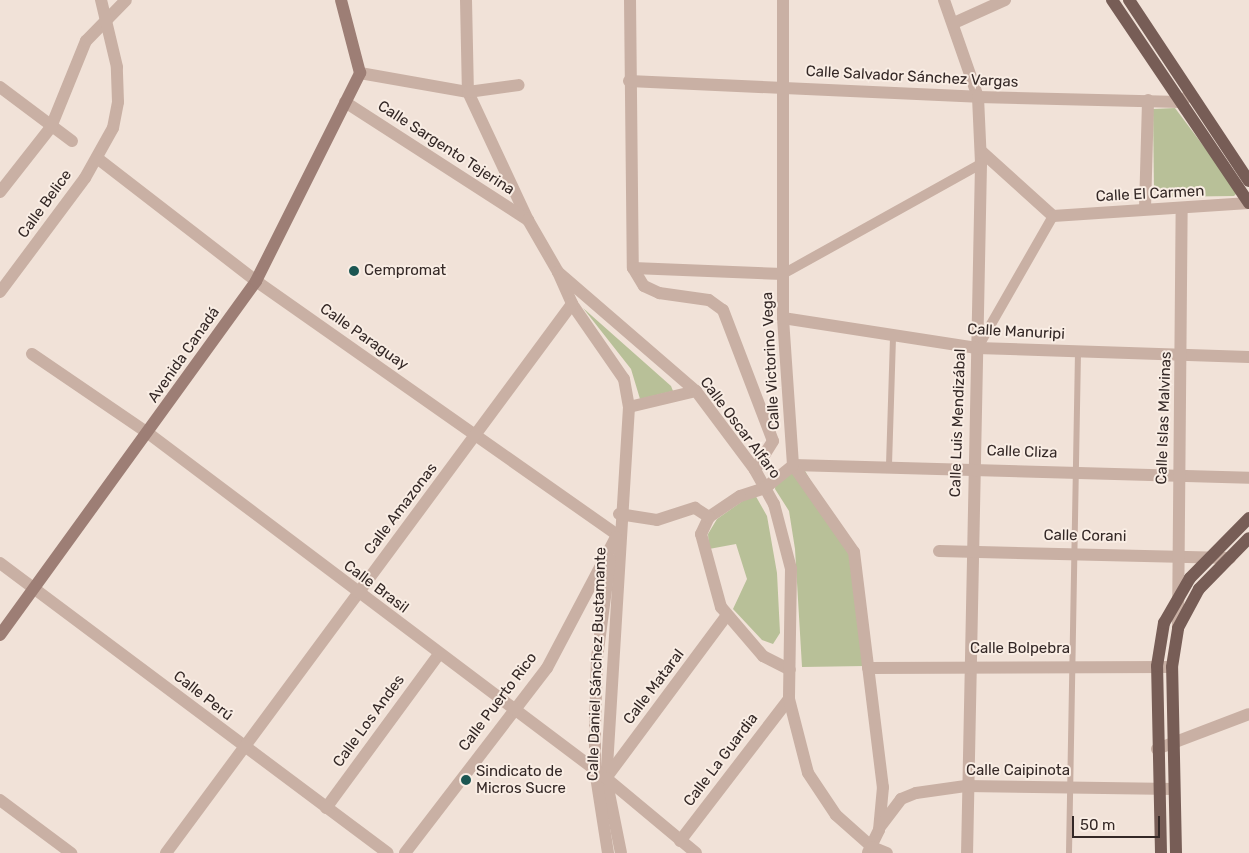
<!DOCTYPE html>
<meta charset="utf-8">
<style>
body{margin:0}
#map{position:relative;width:1249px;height:853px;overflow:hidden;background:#f1e2d8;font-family:Rubik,sans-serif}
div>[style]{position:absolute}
.green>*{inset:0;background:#b8c098}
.service>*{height:6px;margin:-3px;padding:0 3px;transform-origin:3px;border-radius:3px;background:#c9b0a4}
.pedestrian>*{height:10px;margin:-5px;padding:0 5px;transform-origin:5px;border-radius:5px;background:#c9b0a4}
.minor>*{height:12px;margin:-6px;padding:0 6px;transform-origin:6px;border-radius:6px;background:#c9b0a4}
.tertiary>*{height:12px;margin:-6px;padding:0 6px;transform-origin:6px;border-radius:6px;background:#c9b0a4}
.secondary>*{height:12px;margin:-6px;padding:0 6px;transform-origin:6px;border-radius:6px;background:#9d7e75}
.primary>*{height:12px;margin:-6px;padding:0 6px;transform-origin:6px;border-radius:6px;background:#775d56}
.dots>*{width:14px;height:14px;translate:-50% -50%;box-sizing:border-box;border:2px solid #f9ede4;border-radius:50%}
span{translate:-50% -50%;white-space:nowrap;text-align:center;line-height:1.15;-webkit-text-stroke:4px #f9ede4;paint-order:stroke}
.street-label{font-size:15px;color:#342826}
.poi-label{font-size:15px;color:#342826}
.left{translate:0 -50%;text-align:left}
.scale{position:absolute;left:1072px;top:816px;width:88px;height:22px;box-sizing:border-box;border:2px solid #342826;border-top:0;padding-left:6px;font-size:15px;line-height:18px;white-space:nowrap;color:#342826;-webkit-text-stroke:4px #f9ede4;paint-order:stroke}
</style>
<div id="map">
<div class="green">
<i style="clip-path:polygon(1175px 108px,1238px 192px,1234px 196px,1159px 197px,1154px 190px,1153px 109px)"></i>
<i style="clip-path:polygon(583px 308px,671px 386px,673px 391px,640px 399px,631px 369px)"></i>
<i style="clip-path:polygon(804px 469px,853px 556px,865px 666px,802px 667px,795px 549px,789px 511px,775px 489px,776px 478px)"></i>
<i style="clip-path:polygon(754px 493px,767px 516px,777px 573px,780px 633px,773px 644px,762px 640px,733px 609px,747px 579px,736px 544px,709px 549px,708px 534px,717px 519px)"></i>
</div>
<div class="service">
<i style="left:889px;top:465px;width:128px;rotate:-88.2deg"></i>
<i style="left:1069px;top:853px;width:502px;rotate:-88.97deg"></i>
</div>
<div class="pedestrian">
<i style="left:783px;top:274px;width:227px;rotate:-29.1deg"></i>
<i style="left:978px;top:347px;width:151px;rotate:-60.2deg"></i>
</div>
<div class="minor">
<i style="left:466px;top:0;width:92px;rotate:88.8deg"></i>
<i style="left:468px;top:92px;width:141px;rotate:64.9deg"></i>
<i style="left:630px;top:0;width:268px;rotate:89.4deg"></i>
<i style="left:633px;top:268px;width:21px;rotate:59deg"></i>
<i style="left:644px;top:286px;width:17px;rotate:25deg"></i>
<i style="left:659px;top:293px;width:50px;rotate:8deg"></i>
<i style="left:709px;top:300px;width:17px;rotate:36deg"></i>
<i style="left:723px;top:310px;width:140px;rotate:69.1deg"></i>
<i style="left:773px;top:441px;width:34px;rotate:122deg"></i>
<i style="left:944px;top:0;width:103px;rotate:70.7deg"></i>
<i style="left:978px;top:97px;width:67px;rotate:87.4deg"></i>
<i style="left:981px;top:164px;width:689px;rotate:91.16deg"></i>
<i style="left:954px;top:23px;width:56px;rotate:-24.3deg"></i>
<i style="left:360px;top:73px;width:110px;rotate:10deg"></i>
<i style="left:468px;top:92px;width:51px;rotate:-7.8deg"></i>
<i style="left:629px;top:81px;width:349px;rotate:2.6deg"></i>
<i style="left:978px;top:97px;width:202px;rotate:1.4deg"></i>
<i style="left:1180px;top:102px;width:9px;rotate:-36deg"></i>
<i style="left:0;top:87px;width:90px;rotate:36.9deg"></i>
<i style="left:981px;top:151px;width:97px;rotate:42.1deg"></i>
<i style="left:1053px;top:216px;width:196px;rotate:-3.8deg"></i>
<i style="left:97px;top:158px;width:201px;rotate:37.7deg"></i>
<i style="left:256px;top:281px;width:442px;rotate:35.1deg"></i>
<i style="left:0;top:192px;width:83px;rotate:-51.9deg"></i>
<i style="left:51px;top:127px;width:93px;rotate:-67.9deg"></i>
<i style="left:86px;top:41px;width:57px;rotate:-45.7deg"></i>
<i style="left:1145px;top:209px;width:109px;rotate:-88.4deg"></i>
<i style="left:633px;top:268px;width:150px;rotate:2.3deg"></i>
<i style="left:558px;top:272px;width:35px;rotate:66deg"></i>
<i style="left:572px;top:304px;width:91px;rotate:55.3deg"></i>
<i style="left:624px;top:379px;width:28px;rotate:80deg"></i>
<i style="left:629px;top:407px;width:372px;rotate:93.5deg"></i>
<i style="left:606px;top:778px;width:76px;rotate:78.7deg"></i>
<i style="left:0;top:292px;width:142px;rotate:-53.3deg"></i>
<i style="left:85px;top:178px;width:57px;rotate:-60.8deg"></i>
<i style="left:113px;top:128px;width:26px;rotate:-79deg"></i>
<i style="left:118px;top:102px;width:35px;rotate:-92deg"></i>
<i style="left:117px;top:67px;width:69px;rotate:-103.4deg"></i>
<i style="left:783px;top:318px;width:196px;rotate:8.8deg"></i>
<i style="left:977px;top:348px;width:272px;rotate:1.9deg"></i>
<i style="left:32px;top:354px;width:140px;rotate:34.3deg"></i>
<i style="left:629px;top:407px;width:69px;rotate:-13.4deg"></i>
<i style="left:793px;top:465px;width:456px;rotate:1.6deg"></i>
<i style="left:793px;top:465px;width:106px;rotate:55deg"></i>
<i style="left:854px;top:552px;width:237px;rotate:83deg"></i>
<i style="left:883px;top:787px;width:43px;rotate:95.3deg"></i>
<i style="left:879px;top:830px;width:25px;rotate:116deg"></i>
<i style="left:765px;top:488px;width:26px;rotate:162deg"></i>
<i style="left:740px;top:496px;width:37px;rotate:146deg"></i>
<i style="left:709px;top:517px;width:19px;rotate:115deg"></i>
<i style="left:701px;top:534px;width:76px;rotate:74.7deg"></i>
<i style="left:721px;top:607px;width:65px;rotate:49.4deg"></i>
<i style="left:763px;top:656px;width:30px;rotate:27deg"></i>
<i style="left:619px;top:514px;width:38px;rotate:9deg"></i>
<i style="left:657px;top:520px;width:40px;rotate:-18deg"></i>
<i style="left:695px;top:508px;width:17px;rotate:33deg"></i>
<i style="left:939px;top:551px;width:291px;rotate:1.4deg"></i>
<i style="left:0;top:563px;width:484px;rotate:36.8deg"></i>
<i style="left:1178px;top:628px;width:419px;rotate:-89.5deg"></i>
<i style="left:868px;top:668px;width:304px;rotate:-0.2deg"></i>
<i style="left:1157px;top:749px;width:98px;rotate:-20.8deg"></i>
<i style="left:606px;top:778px;width:203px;rotate:-53.4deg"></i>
<i style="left:0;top:800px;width:89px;rotate:36.7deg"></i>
<i style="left:326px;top:808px;width:191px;rotate:-53.7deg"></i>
<i style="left:880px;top:827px;width:35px;rotate:-53deg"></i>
<i style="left:901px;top:799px;width:16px;rotate:-22deg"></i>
<i style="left:916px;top:793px;width:50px;rotate:-8deg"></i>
<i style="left:966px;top:786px;width:208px;rotate:0.8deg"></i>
<i style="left:680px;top:841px;width:179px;rotate:-52.5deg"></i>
<i style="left:166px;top:853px;width:683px;rotate:-53.52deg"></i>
<i style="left:405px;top:853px;width:233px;rotate:-52.5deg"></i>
<i style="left:547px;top:668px;width:148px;rotate:-62.2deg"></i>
<i style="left:608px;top:853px;width:84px;rotate:-98.9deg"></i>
<i style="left:595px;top:770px;width:44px;rotate:-90deg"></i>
<i style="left:595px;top:726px;width:68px;rotate:-88.3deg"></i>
<i style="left:597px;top:658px;width:100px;rotate:-82.5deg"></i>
</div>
<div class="tertiary">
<i style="left:345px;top:102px;width:218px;rotate:32.8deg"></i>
<i style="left:528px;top:220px;width:60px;rotate:60deg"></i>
<i style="left:558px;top:272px;width:182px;rotate:40.8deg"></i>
<i style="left:696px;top:391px;width:99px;rotate:53.2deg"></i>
<i style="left:755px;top:470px;width:39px;rotate:61deg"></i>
<i style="left:774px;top:504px;width:67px;rotate:75.3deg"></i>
<i style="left:791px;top:569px;width:130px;rotate:90.9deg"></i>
<i style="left:789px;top:699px;width:76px;rotate:75.6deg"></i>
<i style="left:808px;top:773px;width:50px;rotate:56.3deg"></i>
<i style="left:836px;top:815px;width:48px;rotate:41.6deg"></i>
<i style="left:872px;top:847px;width:16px;rotate:22deg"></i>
<i style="left:148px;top:433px;width:573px;rotate:36.99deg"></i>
<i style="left:606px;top:778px;width:117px;rotate:39.8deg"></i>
<i style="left:765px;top:488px;width:36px;rotate:-39deg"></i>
<i style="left:793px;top:465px;width:147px;rotate:-93.9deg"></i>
<i style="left:783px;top:318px;width:318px;rotate:-90deg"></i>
</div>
<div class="secondary">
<i style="left:0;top:635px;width:437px;rotate:-54.1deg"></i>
<i style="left:256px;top:281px;width:233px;rotate:-63.4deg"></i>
<i style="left:360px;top:73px;width:75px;rotate:-104.6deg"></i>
</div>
<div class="primary">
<i style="left:1112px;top:0;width:245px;rotate:56deg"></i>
<i style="left:1129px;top:0;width:217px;rotate:56.5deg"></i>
<i style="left:1161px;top:853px;width:187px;rotate:-91.2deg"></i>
<i style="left:1157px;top:666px;width:44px;rotate:-80.8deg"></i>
<i style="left:1164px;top:623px;width:52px;rotate:-60deg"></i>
<i style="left:1190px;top:578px;width:84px;rotate:-45.5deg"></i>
<i style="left:1176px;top:853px;width:186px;rotate:-91.2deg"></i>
<i style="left:1172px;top:667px;width:39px;rotate:-81deg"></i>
<i style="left:1178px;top:628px;width:44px;rotate:-61.7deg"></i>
<i style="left:1199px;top:589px;width:71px;rotate:-45.6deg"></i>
</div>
<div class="dots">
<i style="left:354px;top:271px;background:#1b5652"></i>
<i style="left:466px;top:780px;background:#1b5652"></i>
</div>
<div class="street-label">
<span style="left:912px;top:77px;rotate:3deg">Calle Salvador Sánchez Vargas</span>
<span style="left:446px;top:148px;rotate:33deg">Calle Sargento Tejerina</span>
<span style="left:1150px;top:194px;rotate:-3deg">Calle El Carmen</span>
<span style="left:45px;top:204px;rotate:-54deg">Calle Belice</span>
<span style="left:1016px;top:332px;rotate:3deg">Calle Manuripi</span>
<span style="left:364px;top:337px;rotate:35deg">Calle Paraguay</span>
<span style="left:184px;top:355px;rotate:-55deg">Avenida Canadá</span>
<span style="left:771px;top:361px;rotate:-93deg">Calle Victorino Vega</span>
<span style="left:1164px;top:418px;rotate:-88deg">Calle Islas Malvinas</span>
<span style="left:958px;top:423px;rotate:-88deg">Calle Luis Mendizábal</span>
<span style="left:740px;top:428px;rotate:53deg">Calle Oscar Alfaro</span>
<span style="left:1022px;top:452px;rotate:2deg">Calle Cliza</span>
<span style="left:401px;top:509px;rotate:-53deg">Calle Amazonas</span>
<span style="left:1085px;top:536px;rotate:1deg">Calle Corani</span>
<span style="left:376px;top:587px;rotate:37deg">Calle Brasil</span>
<span style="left:1020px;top:649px">Calle Bolpebra</span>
<span style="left:597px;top:664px;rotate:-88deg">Calle Daniel Sánchez Bustamante</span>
<span style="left:654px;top:687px;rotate:-53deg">Calle Mataral</span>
<span style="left:203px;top:696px;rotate:38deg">Calle Perú</span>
<span style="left:498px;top:702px;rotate:-53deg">Calle Puerto Rico</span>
<span style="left:369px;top:721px;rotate:-54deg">Calle Los Andes</span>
<span style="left:721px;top:760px;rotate:-53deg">Calle La Guardia</span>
<span style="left:1018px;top:771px">Calle Caipinota</span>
</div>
<div class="poi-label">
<span class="left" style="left:364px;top:271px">Cempromat</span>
<span class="left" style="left:476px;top:780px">Sindicato de<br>Micros Sucre</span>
</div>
<div class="scale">50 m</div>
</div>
